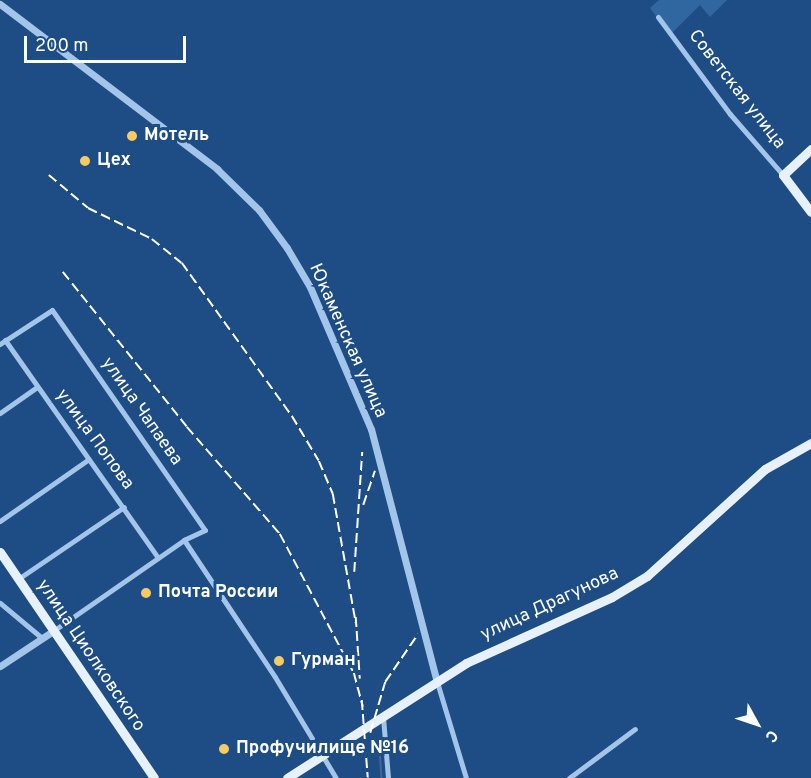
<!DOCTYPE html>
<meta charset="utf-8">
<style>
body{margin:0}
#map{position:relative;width:811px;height:778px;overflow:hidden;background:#1d4d84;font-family:Overpass,sans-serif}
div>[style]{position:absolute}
.green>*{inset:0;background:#3067a1}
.stream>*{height:1.5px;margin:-0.75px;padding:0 0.75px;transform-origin:0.75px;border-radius:0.75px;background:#44678f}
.minor>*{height:5px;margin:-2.5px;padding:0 2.5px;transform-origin:2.5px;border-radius:2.5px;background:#a4c5ea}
.tertiary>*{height:7px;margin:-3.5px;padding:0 3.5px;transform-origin:3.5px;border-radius:3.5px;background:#a4c5ea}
.primary>*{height:9px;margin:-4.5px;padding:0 4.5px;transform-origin:4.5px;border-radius:4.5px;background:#e7f1fe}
.rail>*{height:1.5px;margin-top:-0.75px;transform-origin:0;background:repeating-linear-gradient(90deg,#fff 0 10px,transparent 0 14.5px)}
.dots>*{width:16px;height:16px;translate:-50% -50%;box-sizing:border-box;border:3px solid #1d4d84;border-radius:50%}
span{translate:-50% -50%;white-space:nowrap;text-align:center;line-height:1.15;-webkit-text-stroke:6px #1d4d84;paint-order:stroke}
.street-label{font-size:18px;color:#fff}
.poi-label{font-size:18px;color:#fff;font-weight:700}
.left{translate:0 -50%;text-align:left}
.north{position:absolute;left:727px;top:694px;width:60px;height:60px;-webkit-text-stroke:4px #1d4d84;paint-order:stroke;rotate:130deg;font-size:16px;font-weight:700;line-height:24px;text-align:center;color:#fff}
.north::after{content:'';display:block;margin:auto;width:21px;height:27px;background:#fff;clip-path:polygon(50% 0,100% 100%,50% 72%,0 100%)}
.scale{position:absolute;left:24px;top:36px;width:162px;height:27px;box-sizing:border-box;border:3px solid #fff;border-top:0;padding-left:8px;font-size:18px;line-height:21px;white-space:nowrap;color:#fff;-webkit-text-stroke:4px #1d4d84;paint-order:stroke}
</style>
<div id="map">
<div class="green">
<i style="clip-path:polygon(659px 0,727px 0,710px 17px,700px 5px,670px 35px,650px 8px)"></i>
</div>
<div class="stream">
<i style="left:380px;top:750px;width:28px;rotate:86deg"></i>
</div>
<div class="minor">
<i style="left:658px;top:17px;width:121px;rotate:53.4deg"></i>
<i style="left:730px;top:114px;width:81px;rotate:49deg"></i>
<i style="left:5px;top:340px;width:266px;rotate:54.9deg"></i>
<i style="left:0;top:344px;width:62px;rotate:-33.2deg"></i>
<i style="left:52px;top:310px;width:268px;rotate:55.2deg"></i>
<i style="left:205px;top:530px;width:23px;rotate:155deg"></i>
<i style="left:184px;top:540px;width:160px;rotate:145.2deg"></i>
<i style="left:0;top:413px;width:45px;rotate:-35.1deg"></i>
<i style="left:0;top:521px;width:108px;rotate:-34.9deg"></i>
<i style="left:184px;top:540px;width:164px;rotate:56.4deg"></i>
<i style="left:275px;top:677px;width:118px;rotate:58.9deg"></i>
<i style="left:18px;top:579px;width:128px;rotate:-34.2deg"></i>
<i style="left:0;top:603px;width:55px;rotate:39.8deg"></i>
<i style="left:437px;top:682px;width:100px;rotate:73.2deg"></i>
<i style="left:383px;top:717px;width:61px;rotate:85.3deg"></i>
<i style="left:569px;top:778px;width:82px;rotate:-36.6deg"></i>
</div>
<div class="tertiary">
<i style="left:0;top:4px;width:273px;rotate:37.2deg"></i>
<i style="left:217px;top:169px;width:59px;rotate:44.3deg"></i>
<i style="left:259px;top:210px;width:47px;rotate:53.6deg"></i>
<i style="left:287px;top:248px;width:45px;rotate:59.5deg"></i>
<i style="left:310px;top:287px;width:155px;rotate:66.8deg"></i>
<i style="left:371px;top:429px;width:261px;rotate:75.4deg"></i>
<i style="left:0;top:666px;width:64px;rotate:-33.4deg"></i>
</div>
<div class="primary">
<i style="left:811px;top:149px;width:38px;rotate:137deg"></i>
<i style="left:783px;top:175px;width:46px;rotate:52.9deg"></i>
<i style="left:0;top:552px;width:273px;rotate:55.7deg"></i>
<i style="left:287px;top:778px;width:213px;rotate:-32.7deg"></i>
<i style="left:466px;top:663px;width:160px;rotate:-24.3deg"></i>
<i style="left:612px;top:597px;width:41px;rotate:-31deg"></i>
<i style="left:647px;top:576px;width:159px;rotate:-42.2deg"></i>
<i style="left:765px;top:469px;width:53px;rotate:-29.5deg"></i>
</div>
<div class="rail">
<i style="left:49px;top:175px;width:51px;rotate:40.2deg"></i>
<i style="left:88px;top:208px;width:71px;rotate:25.8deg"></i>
<i style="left:152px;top:239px;width:38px;rotate:39deg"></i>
<i style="left:182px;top:263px;width:188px;rotate:54.3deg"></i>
<i style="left:292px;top:416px;width:52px;rotate:59deg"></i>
<i style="left:319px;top:461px;width:36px;rotate:67deg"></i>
<i style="left:333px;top:494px;width:131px;rotate:79.9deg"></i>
<i style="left:63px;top:272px;width:198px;rotate:51.3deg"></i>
<i style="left:187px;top:427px;width:142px;rotate:49deg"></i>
<i style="left:280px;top:534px;width:157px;rotate:62deg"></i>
<i style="left:354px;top:673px;width:35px;rotate:75deg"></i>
<i style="left:363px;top:505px;width:36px;rotate:-71deg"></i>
<i style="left:354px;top:572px;width:120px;rotate:-86.2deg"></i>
<i style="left:356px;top:617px;width:62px;rotate:86.3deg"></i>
<i style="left:362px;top:700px;width:78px;rotate:85.6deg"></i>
<i style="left:370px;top:733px;width:53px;rotate:-73.6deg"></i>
<i style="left:385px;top:682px;width:58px;rotate:-55.5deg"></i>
</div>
<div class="dots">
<i style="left:132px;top:136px;background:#faca62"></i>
<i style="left:85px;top:161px;background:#faca62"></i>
<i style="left:146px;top:593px;background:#faca62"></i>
<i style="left:279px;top:661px;background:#faca62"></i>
<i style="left:224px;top:749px;background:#faca62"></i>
</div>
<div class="street-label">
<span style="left:736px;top:90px;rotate:52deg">Советская улица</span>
<span style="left:347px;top:341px;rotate:66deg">Юкаменская улица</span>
<span style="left:141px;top:412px;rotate:55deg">улица Чапаева</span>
<span style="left:94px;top:440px;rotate:54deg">улица Попова</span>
<span style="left:550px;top:605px;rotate:-25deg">улица Драгунова</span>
<span style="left:90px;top:656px;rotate:56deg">улица Циолковского</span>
</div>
<div class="poi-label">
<span class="left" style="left:144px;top:136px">Мотель</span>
<span class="left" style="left:97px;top:161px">Цех</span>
<span class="left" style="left:158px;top:593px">Почта России</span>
<span class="left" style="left:291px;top:661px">Гурман</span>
<span class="left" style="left:236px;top:749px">Профучилище №16</span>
</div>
<div class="north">С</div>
<div class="scale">200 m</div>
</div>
